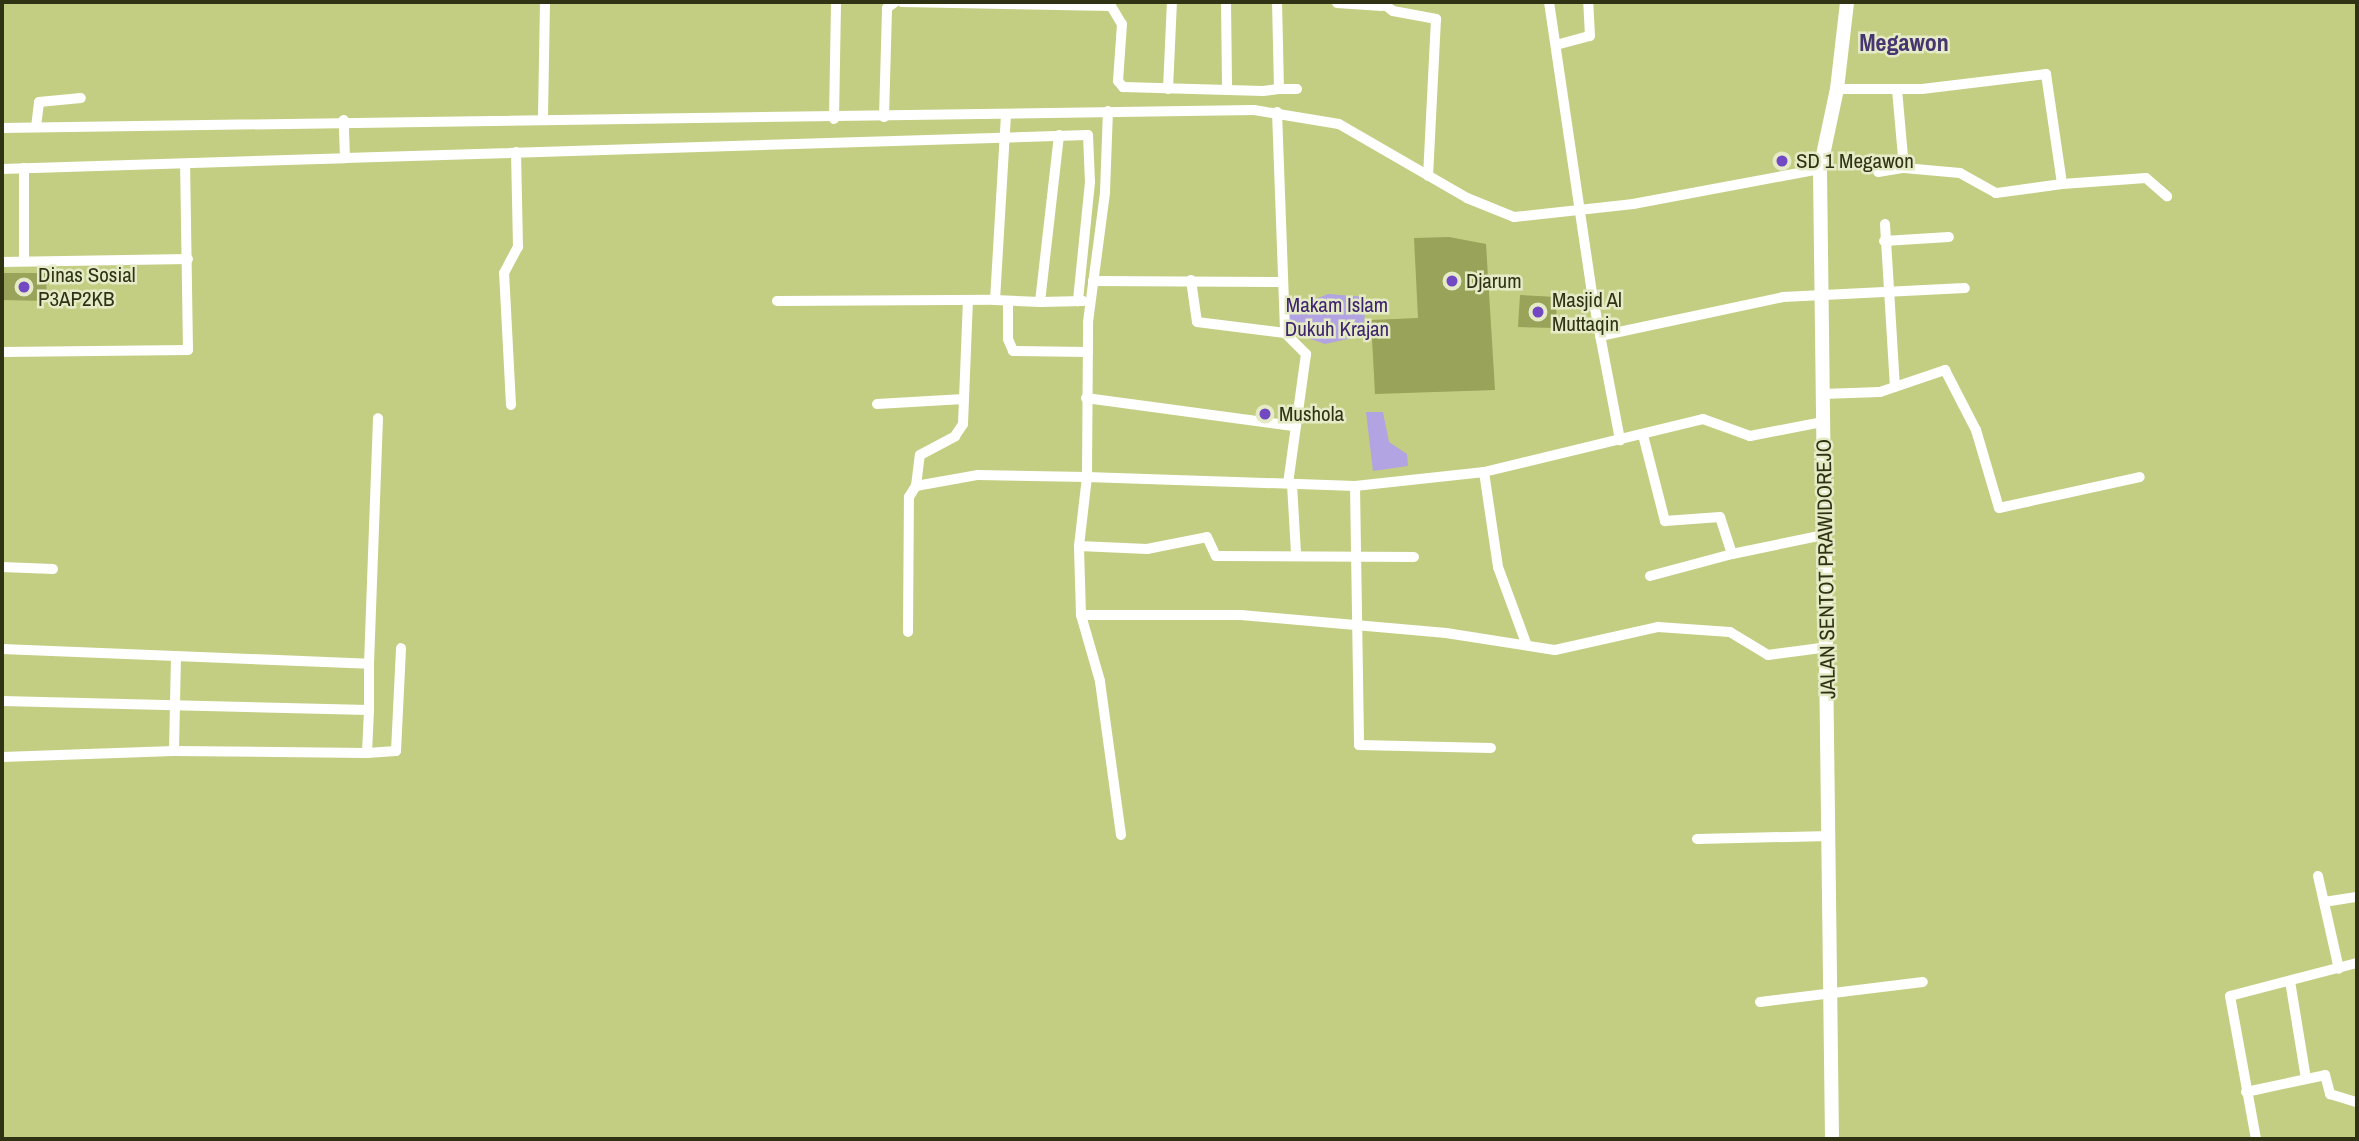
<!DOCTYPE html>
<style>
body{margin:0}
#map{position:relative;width:2359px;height:1141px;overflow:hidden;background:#c3ce82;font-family:"Archivo Narrow",sans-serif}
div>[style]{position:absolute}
.green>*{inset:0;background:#b2a3e2}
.building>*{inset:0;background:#99a359}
.minor>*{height:10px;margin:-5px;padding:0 5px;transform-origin:5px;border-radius:5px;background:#fff}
.major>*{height:14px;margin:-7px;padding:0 7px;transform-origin:7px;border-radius:7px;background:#fff}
.dots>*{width:19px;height:19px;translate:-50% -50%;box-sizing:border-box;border:4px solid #e5ebc6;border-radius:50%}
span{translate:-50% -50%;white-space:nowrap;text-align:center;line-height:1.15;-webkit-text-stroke:5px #e5ebc6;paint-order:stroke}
.poi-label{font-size:21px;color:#2f3314}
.left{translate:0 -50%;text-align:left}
.park-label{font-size:21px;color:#3e236f}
.street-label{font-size:21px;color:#2f3314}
.quarter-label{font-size:24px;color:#473571;font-weight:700}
.frame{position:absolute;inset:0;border:4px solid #2f3314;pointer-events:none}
</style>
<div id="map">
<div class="green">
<i style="clip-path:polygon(1328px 294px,1366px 297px,1364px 325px,1352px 338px,1325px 344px,1302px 336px,1288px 321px,1285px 311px)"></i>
<i style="clip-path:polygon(1366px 412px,1383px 412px,1389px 442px,1407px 454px,1408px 466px,1373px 471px)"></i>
</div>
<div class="building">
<i style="clip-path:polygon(1449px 237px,1486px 244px,1495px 390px,1375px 394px,1371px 320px,1418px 318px,1414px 238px)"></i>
<i style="clip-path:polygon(2px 273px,46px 273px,47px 301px,2px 300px)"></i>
<i style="clip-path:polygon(1520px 295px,1556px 297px,1557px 328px,1518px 327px)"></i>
</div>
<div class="minor">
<i style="left:902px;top:2px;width:209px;rotate:1.1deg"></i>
<i style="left:1111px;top:6px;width:21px;rotate:59deg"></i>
<i style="left:1122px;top:24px;width:57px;rotate:94deg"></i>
<i style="left:1118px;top:81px;width:8px;rotate:50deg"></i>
<i style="left:1123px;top:87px;width:140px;rotate:1.6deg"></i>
<i style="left:1263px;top:91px;width:16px;rotate:-7deg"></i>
<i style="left:1279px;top:89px;width:87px;rotate:-91.3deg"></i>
<i style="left:1226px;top:2px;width:88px;rotate:89.3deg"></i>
<i style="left:1381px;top:2px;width:15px;rotate:37deg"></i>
<i style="left:1393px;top:11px;width:44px;rotate:10.5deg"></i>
<i style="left:1436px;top:19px;width:157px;rotate:92.9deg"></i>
<i style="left:1549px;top:2px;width:294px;rotate:81.6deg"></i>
<i style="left:1592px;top:293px;width:150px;rotate:79.2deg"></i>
<i style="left:1337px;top:3px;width:45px;rotate:3.8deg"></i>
<i style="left:1556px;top:45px;width:35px;rotate:-15deg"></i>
<i style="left:1590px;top:36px;width:34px;rotate:-93deg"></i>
<i style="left:1168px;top:89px;width:87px;rotate:-87.4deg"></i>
<i style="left:1279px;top:89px;width:18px"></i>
<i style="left:1837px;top:89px;width:85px"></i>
<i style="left:1922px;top:89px;width:125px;rotate:-6.9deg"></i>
<i style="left:2046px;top:74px;width:111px;rotate:81.7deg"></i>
<i style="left:2062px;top:184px;width:67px;rotate:172.2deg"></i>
<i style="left:1996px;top:193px;width:41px;rotate:-150.9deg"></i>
<i style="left:1960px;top:173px;width:56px;rotate:-174.9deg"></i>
<i style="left:1904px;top:168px;width:79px;rotate:-95.1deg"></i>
<i style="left:1277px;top:112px;width:221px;rotate:87.9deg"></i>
<i style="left:1285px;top:333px;width:30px;rotate:45deg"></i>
<i style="left:1306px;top:354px;width:130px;rotate:97.9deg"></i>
<i style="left:543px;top:117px;width:115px;rotate:-89deg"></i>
<i style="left:884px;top:117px;width:109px;rotate:-88.4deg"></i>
<i style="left:887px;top:8px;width:10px;rotate:-37deg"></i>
<i style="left:834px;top:119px;width:117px;rotate:-89deg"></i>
<i style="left:36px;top:127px;width:25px;rotate:-83deg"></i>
<i style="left:39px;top:102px;width:42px;rotate:-5.4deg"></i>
<i style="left:2px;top:128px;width:1252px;rotate:-0.82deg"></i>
<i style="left:1254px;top:110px;width:86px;rotate:9.4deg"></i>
<i style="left:1339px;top:124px;width:148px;rotate:30deg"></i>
<i style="left:1467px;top:198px;width:51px;rotate:22deg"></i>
<i style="left:1514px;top:217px;width:120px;rotate:-6.2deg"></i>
<i style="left:1633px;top:204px;width:190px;rotate:-10.6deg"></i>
<i style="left:345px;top:158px;width:743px;rotate:-1.77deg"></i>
<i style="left:1088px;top:135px;width:47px;rotate:87.6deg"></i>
<i style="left:1090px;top:182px;width:120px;rotate:95.8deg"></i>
<i style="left:24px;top:168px;width:93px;rotate:90deg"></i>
<i style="left:2px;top:169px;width:343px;rotate:-1.8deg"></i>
<i style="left:345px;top:158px;width:38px;rotate:-92deg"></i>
<i style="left:1878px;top:172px;width:26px;rotate:-9deg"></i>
<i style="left:2062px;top:184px;width:84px;rotate:-4.1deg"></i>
<i style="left:2146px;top:178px;width:28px;rotate:41deg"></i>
<i style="left:1885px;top:224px;width:163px;rotate:86.5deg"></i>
<i style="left:1884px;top:241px;width:65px;rotate:-3.5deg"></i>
<i style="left:2px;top:262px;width:186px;rotate:-0.9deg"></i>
<i style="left:1191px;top:280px;width:42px;rotate:81.9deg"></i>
<i style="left:1197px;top:322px;width:89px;rotate:7.1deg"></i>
<i style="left:1093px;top:281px;width:188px;rotate:0.3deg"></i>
<i style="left:995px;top:300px;width:45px;rotate:2.5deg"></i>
<i style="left:1040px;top:302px;width:168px;rotate:-83.5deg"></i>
<i style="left:777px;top:301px;width:218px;rotate:-0.3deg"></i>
<i style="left:995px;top:300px;width:185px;rotate:-86.6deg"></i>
<i style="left:1008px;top:301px;width:38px;rotate:90deg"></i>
<i style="left:1008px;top:339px;width:13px;rotate:67deg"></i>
<i style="left:1013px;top:351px;width:75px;rotate:0.8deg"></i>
<i style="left:1040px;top:302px;width:43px;rotate:-1.3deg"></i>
<i style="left:1600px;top:336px;width:187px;rotate:-12deg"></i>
<i style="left:1783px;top:297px;width:182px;rotate:-2.8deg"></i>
<i style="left:2px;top:352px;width:186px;rotate:-0.6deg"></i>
<i style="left:188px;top:350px;width:185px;rotate:-90.9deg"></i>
<i style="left:1822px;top:394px;width:58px;rotate:-2deg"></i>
<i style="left:1880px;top:392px;width:69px;rotate:-18.7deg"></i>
<i style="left:1945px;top:370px;width:68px;rotate:62.7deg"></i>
<i style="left:1976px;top:430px;width:81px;rotate:73.6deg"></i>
<i style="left:1999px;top:508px;width:144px;rotate:-12.4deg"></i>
<i style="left:1086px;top:398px;width:209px;rotate:7.7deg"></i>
<i style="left:877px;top:404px;width:87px;rotate:-3.3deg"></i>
<i style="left:511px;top:405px;width:132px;rotate:-93deg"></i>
<i style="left:504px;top:273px;width:30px;rotate:-62deg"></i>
<i style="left:518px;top:247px;width:95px;rotate:-91.2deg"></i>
<i style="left:1643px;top:435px;width:89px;rotate:75.7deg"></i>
<i style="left:1665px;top:521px;width:55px;rotate:-4.2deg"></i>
<i style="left:1720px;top:517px;width:39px;rotate:72deg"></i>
<i style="left:1732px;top:554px;width:94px;rotate:-11.7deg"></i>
<i style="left:1484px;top:472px;width:96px;rotate:81.6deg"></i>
<i style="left:1498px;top:567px;width:81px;rotate:69.8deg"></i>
<i style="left:1292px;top:484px;width:70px;rotate:86.7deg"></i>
<i style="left:916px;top:486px;width:31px;rotate:-83deg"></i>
<i style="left:920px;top:455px;width:40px;rotate:-28deg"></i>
<i style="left:955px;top:436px;width:14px;rotate:-56deg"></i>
<i style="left:963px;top:424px;width:123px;rotate:-87.7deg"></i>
<i style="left:1355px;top:486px;width:259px;rotate:89.1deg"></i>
<i style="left:1359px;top:745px;width:132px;rotate:1.3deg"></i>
<i style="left:1079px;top:546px;width:68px;rotate:2.5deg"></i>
<i style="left:1147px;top:549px;width:61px;rotate:-11.3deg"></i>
<i style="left:1207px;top:537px;width:21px;rotate:65deg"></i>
<i style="left:1216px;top:556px;width:198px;rotate:0.3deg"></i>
<i style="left:2px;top:567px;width:51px;rotate:2.2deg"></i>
<i style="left:1650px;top:576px;width:85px;rotate:-15deg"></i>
<i style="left:1081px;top:615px;width:160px"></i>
<i style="left:1241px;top:615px;width:206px;rotate:5deg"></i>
<i style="left:1446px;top:633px;width:110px;rotate:8.9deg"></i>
<i style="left:1555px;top:650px;width:106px;rotate:-12.6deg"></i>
<i style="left:1658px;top:627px;width:72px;rotate:4deg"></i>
<i style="left:1730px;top:632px;width:44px;rotate:31.2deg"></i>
<i style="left:1768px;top:655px;width:61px;rotate:-7.6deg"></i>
<i style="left:908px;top:632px;width:135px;rotate:-89.6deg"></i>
<i style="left:909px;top:497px;width:13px;rotate:-58deg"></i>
<i style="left:916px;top:486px;width:63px;rotate:-10.1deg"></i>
<i style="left:978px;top:475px;width:109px;rotate:1.1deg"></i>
<i style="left:1087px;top:477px;width:155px;rotate:-89.6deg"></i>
<i style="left:1088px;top:322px;width:131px;rotate:-82.5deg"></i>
<i style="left:1105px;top:192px;width:81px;rotate:-87.9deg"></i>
<i style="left:2px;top:649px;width:367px;rotate:2.3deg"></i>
<i style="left:369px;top:664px;width:46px;rotate:90deg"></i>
<i style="left:369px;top:664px;width:246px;rotate:-87.9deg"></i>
<i style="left:2px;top:701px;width:367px;rotate:1.4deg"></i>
<i style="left:369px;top:710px;width:43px;rotate:92.7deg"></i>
<i style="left:367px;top:753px;width:193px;rotate:-179.4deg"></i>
<i style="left:367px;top:753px;width:29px;rotate:-4deg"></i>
<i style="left:396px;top:751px;width:103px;rotate:-87.2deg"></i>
<i style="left:2px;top:757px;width:172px;rotate:-2deg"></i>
<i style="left:174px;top:751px;width:95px;rotate:-88.8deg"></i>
<i style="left:1121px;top:835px;width:155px;rotate:-97.8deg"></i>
<i style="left:1100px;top:681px;width:69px;rotate:-106.1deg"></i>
<i style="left:1081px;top:615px;width:69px;rotate:-91.7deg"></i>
<i style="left:1079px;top:546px;width:69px;rotate:-83.4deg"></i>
<i style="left:1087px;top:477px;width:268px;rotate:1.9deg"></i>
<i style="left:1355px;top:486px;width:130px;rotate:-6.2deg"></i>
<i style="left:1484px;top:472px;width:225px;rotate:-13.6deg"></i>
<i style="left:1703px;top:419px;width:50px;rotate:19.9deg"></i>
<i style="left:1750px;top:436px;width:73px;rotate:-11deg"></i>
<i style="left:1697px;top:839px;width:133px;rotate:-1.3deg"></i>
<i style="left:2318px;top:876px;width:95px;rotate:77.3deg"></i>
<i style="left:2324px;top:902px;width:33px;rotate:-9deg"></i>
<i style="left:2290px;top:981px;width:99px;rotate:80.7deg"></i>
<i style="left:1760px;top:1002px;width:164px;rotate:-7deg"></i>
<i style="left:2246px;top:1092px;width:81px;rotate:-12.1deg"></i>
<i style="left:2325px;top:1075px;width:20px;rotate:75deg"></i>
<i style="left:2330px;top:1094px;width:28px;rotate:17deg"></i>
<i style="left:2256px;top:1139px;width:145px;rotate:-100.3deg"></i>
<i style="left:2230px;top:996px;width:131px;rotate:-14.6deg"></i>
</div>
<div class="major">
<i style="left:1832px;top:1139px;width:970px;rotate:-90.71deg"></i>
<i style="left:1820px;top:169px;width:82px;rotate:-78deg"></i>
<i style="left:1837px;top:89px;width:88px;rotate:-83.4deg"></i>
</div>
<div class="dots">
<i style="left:1782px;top:161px;background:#7249c2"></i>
<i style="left:1452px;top:281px;background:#7249c2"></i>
<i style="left:24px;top:287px;background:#7249c2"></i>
<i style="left:1538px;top:312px;background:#7249c2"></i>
<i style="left:1265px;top:414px;background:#7249c2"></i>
</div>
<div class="poi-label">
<span class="left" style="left:1796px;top:161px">SD 1 Megawon</span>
<span class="left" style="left:38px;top:287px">Dinas Sosial<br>P3AP2KB</span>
<span class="left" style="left:1466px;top:281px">Djarum</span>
<span class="left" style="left:1552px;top:312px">Masjid Al<br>Muttaqin</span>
<span class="left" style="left:1279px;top:414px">Mushola</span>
</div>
<div class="park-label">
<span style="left:1337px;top:317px">Makam Islam<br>Dukuh Krajan</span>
</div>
<div class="street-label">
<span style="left:1826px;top:569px;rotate:-91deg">JALAN SENTOT PRAWIDOREJO</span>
</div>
<div class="quarter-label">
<span style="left:1904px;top:43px">Megawon</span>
</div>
<div class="frame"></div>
</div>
